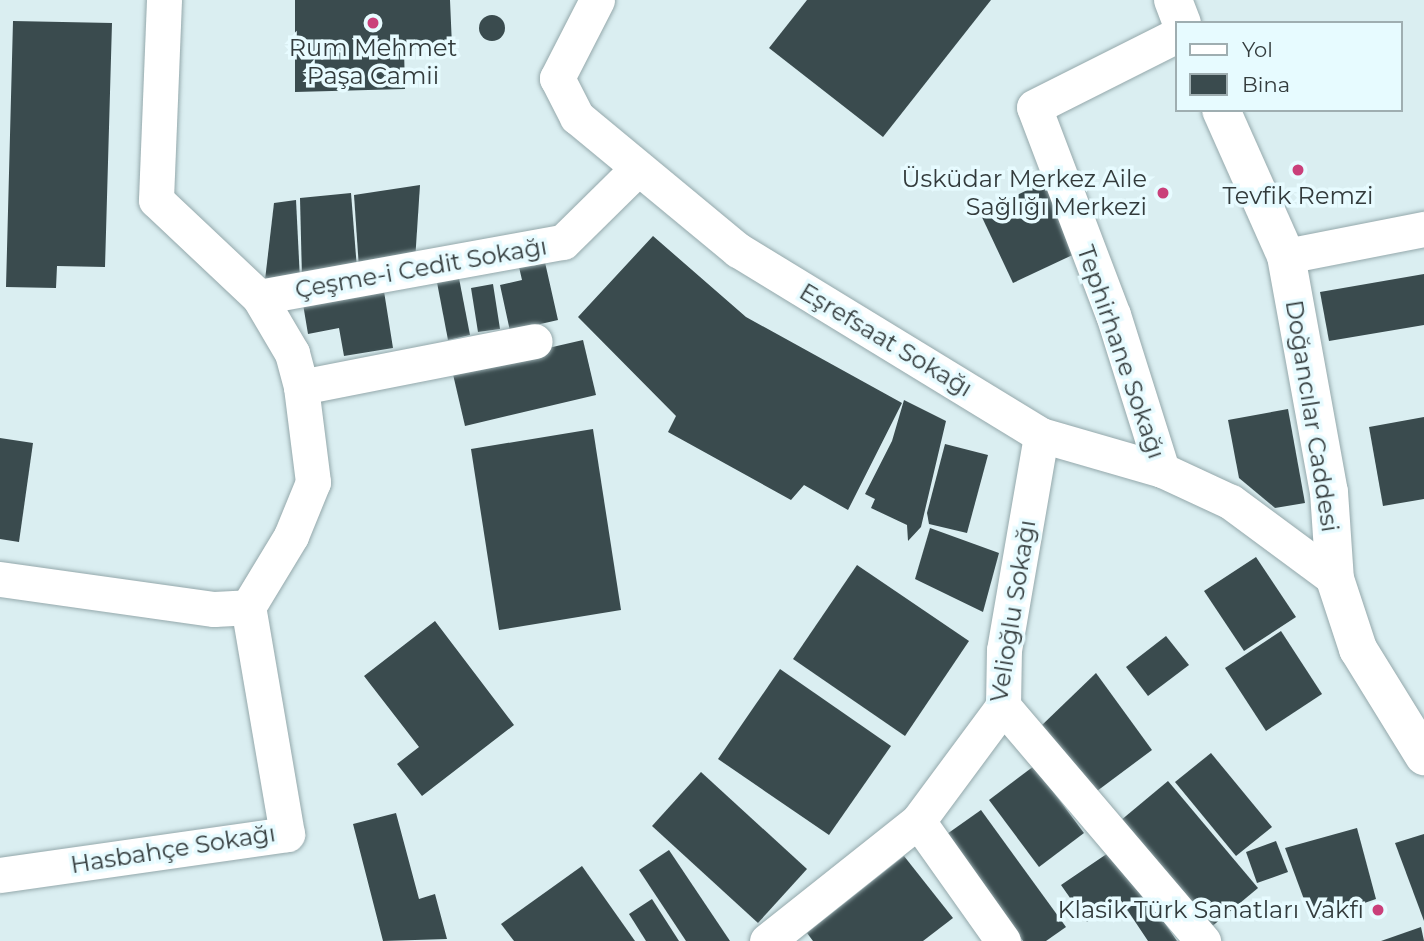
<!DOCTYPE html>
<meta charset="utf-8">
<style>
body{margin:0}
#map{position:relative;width:1424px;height:941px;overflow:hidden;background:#daeef1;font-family:Montserrat,sans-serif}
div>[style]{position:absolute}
.building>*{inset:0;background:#3a4b4e}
.round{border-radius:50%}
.roads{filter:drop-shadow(0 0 2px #94a8ab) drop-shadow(0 0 2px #94a8ab)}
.minor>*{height:35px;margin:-17.5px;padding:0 17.5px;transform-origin:17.5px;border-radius:17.5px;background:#fff}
.tertiary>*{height:38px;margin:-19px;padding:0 19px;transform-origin:19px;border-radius:19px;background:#fff}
.dots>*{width:19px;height:19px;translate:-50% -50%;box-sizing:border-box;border:4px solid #e7fbff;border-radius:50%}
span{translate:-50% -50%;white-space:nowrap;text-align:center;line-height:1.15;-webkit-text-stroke:7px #e7fbff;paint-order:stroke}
.poi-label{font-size:24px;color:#333b3c}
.right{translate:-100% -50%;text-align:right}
.street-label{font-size:24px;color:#333b3c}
.legend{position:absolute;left:1175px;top:21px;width:228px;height:91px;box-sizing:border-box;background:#e7fbff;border:2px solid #9faeb1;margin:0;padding:9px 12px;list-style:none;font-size:21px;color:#333b3c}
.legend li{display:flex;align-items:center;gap:14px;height:35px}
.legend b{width:35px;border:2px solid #9faeb1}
</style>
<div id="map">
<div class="building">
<i style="clip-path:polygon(295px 0,450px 0,452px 46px,404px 49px,405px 89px,295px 92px)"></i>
<i style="clip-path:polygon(807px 0,991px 0,883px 137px,769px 48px)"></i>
<i class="round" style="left:479px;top:15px;width:26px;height:26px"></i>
<i style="clip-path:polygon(13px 21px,112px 23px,105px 267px,57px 266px,56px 288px,6px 287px)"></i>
<i style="clip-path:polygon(1048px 180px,1081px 251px,1013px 283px,980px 213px)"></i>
<i style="clip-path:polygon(420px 185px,415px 261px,359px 268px,354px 195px)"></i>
<i style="clip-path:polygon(351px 193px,357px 269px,302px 277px,300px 198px)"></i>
<i style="clip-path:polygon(296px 200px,300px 280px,265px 280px,274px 203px)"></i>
<i style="clip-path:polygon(653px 236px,746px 317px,902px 403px,848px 510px,804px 485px,791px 500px,668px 432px,676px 416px,578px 317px)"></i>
<i style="clip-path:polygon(542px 249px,558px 320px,510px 331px,500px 285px,522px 280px,516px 254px)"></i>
<i style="clip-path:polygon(457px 268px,470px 335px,448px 340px,435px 272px)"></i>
<i style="clip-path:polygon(1424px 274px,1424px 325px,1329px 341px,1320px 292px)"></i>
<i style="clip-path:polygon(493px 284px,500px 329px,478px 332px,471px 288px)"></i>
<i style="clip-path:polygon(383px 285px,393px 348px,344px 356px,339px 328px,308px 334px,302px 298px)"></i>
<i style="clip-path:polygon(583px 340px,596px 395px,465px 426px,452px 370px)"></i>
<i style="clip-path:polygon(904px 400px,946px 421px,921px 527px,908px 541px,907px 525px,871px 508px,875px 499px,865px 494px,892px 441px)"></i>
<i style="clip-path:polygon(1288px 409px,1305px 503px,1275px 508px,1239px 478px,1228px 420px)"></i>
<i style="clip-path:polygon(1424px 417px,1424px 499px,1383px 506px,1369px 427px)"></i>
<i style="clip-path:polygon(593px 429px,621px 610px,499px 630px,471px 449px)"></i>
<i style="clip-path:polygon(0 438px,33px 443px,19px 542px,0 539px)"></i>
<i style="clip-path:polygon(945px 444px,988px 455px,967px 533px,929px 524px,927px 513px)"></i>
<i style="clip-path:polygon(930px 528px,999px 553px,983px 612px,915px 579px)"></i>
<i style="clip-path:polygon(1256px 557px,1296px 617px,1244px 651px,1204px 591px)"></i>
<i style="clip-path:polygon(857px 565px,969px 641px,905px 736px,793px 659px)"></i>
<i style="clip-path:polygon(435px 621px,514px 725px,422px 796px,397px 764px,419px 747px,364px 676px)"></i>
<i style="clip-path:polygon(1281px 631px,1322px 694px,1266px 731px,1225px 668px)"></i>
<i style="clip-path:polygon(1166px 636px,1189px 665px,1148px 696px,1126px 667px)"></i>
<i style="clip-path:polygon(780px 669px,891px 746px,829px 835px,718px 759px)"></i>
<i style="clip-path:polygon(1096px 673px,1152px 750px,1093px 794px,1041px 726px)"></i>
<i style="clip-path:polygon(1211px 753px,1272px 827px,1236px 856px,1175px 782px)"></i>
<i style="clip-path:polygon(1034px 766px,1084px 833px,1039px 867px,989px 800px)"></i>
<i style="clip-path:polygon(701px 772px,807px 869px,758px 923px,652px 826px)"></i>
<i style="clip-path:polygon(1168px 781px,1258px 888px,1210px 928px,1120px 821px)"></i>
<i style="clip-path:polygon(981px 810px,1066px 927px,1046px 941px,1023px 941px,947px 834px)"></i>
<i style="clip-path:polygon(396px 813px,419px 899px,435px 894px,447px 939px,383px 941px,353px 824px)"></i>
<i style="clip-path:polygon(1357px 828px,1376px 899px,1312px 921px,1285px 848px)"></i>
<i style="clip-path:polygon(1424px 834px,1424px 921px,1395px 843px)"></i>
<i style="clip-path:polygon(1276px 841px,1288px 872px,1257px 883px,1246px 852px)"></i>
<i style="clip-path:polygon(1114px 849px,1177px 941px,1148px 941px,1120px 899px,1087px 922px,1061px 885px)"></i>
<i style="clip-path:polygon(669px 850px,730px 941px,686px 941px,639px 870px)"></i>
<i style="clip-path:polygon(904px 856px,953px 918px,923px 941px,813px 941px,807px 933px)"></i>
<i style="clip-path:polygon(582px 866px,635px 941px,514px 941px,501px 924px)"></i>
<i style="clip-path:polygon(652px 899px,679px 941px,646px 941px,629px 914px)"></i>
<i style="clip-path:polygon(1421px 927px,1424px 941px,1381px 941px)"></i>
</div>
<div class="roads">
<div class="minor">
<i style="left:164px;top:0;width:200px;rotate:92.3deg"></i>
<i style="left:156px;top:200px;width:141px;rotate:43.3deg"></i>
<i style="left:259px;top:297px;width:65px;rotate:59.5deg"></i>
<i style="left:292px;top:353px;width:35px;rotate:75deg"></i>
<i style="left:301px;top:387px;width:96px;rotate:82.8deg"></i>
<i style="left:313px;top:482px;width:58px;rotate:112.2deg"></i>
<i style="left:291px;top:536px;width:83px;rotate:121.2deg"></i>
<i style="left:597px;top:0;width:88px;rotate:117.1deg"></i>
<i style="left:557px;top:78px;width:44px;rotate:62.9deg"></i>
<i style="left:577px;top:117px;width:209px;rotate:39.6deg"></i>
<i style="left:738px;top:250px;width:355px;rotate:31.4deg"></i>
<i style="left:1041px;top:435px;width:126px;rotate:16.1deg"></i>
<i style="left:1162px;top:470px;width:76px;rotate:24.9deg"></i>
<i style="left:1231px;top:502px;width:129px;rotate:36.5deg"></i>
<i style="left:1286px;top:256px;width:141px;rotate:-11.1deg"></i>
<i style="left:259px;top:297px;width:309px;rotate:-10.3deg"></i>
<i style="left:563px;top:242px;width:105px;rotate:-44.6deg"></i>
<i style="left:301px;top:387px;width:238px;rotate:-11.1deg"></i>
<i style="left:1162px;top:470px;width:163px;rotate:-107.5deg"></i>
<i style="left:1113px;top:315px;width:222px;rotate:-110.8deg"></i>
<i style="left:1034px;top:107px;width:160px;rotate:-26.7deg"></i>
<i style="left:0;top:579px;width:216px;rotate:8deg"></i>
<i style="left:214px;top:609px;width:34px;rotate:-3deg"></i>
<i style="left:1003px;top:706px;width:309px;rotate:49.6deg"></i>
<i style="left:918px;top:821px;width:147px;rotate:54.7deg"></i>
<i style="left:0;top:875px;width:290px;rotate:-8.1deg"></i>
<i style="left:287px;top:834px;width:230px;rotate:-99.7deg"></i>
<i style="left:767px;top:941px;width:193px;rotate:-38.5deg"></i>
<i style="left:918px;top:821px;width:143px;rotate:-53.5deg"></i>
<i style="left:1003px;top:706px;width:56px;rotate:-89deg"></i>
<i style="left:1004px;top:650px;width:218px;rotate:-80.2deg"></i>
</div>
<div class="tertiary">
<i style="left:1173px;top:0;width:25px;rotate:69deg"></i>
<i style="left:1221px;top:110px;width:160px;rotate:66deg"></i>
<i style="left:1286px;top:256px;width:240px;rotate:79.7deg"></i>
<i style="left:1329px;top:492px;width:87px;rotate:86.1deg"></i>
<i style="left:1335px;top:579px;width:74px;rotate:71.8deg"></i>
<i style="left:1358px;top:649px;width:126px;rotate:58.3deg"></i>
</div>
</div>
<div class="dots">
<i style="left:373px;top:23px;background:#ca407a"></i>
<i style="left:1298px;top:170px;background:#ca407a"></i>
<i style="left:1163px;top:193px;background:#ca407a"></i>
<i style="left:1378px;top:910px;background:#ca407a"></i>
</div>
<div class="poi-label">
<span style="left:373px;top:62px">Rum Mehmet<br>Paşa Camii</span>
<span class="right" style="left:1147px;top:193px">Üsküdar Merkez Aile<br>Sağlığı Merkezi</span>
<span style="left:1298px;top:196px">Tevfik Remzi</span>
<span class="right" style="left:1364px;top:910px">Klasik Türk Sanatları Vakfı</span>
</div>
<div class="street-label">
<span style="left:421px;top:268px;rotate:-10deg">Çeşme-i Cedit Sokağı</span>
<span style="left:886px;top:340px;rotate:31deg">Eşrefsaat Sokağı</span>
<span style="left:1121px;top:352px;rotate:71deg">Tephirhane Sokağı</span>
<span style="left:1312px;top:416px;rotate:81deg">Doğancılar Caddesi</span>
<span style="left:1013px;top:611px;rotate:-81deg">Velioğlu Sokağı</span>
<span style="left:173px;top:849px;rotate:-9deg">Hasbahçe Sokağı</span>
</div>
<ul class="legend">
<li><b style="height:9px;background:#fff"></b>Yol</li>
<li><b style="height:19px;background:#3a4b4e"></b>Bina</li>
</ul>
</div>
